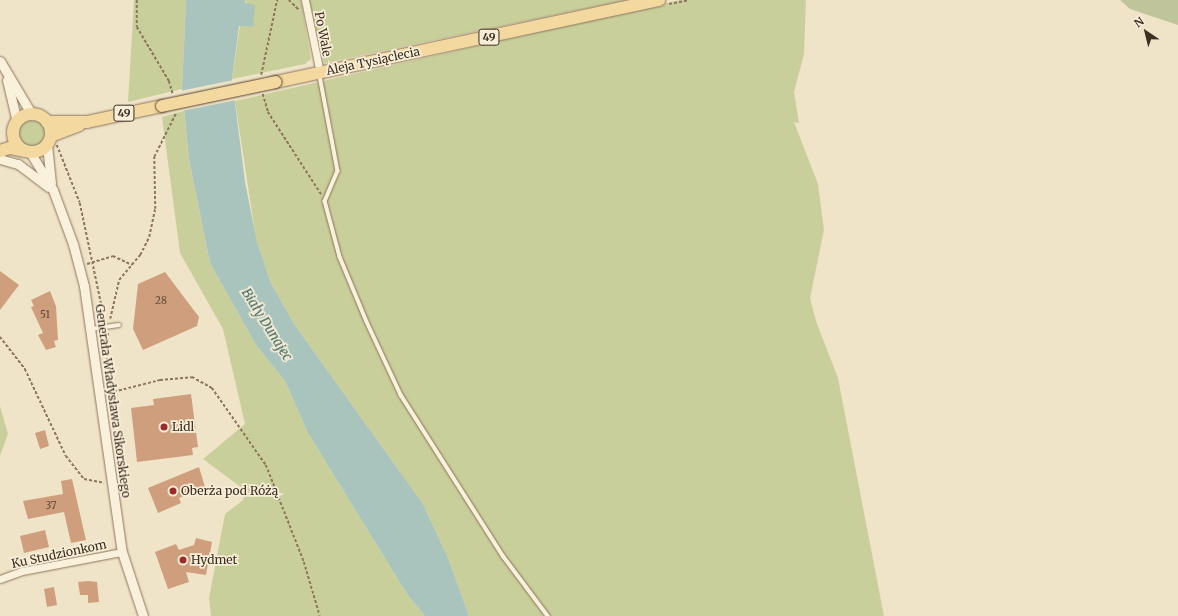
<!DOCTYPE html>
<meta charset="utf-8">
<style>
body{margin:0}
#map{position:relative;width:1178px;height:616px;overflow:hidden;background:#f0e4c8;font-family:Merriweather,serif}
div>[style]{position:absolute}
.green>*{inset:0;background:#c9cf9b}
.round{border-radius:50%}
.cemetery>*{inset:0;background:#bfc49a}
.water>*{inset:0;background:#a9c4bc}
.pier>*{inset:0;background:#f0e4c8}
.building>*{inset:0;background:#cf9f7d}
.path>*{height:1.5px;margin-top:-0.75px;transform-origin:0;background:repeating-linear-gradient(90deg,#8d765c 0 3px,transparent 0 5px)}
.roads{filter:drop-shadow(0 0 1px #8d765c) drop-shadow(0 0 1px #8d765c)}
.service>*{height:3.5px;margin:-1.75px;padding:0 1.75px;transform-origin:1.75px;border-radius:1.75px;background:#faf1dc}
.minor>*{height:7px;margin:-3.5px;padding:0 3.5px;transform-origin:3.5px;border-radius:3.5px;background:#faf1dc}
.tertiary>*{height:9px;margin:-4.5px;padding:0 4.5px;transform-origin:4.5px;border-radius:4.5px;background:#faf1dc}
.primary>*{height:12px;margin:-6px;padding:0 6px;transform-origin:6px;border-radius:6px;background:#f3d9a0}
.primary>.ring{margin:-6px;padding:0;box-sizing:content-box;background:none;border:12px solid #f3d9a0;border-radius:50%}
.bridges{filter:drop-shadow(0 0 1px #5b4430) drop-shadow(0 0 1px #5b4430)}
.primary-bridge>*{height:12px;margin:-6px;padding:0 6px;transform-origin:6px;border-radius:6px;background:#f3d9a0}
.dots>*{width:11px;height:11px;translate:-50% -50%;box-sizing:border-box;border:2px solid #f7eed8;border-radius:50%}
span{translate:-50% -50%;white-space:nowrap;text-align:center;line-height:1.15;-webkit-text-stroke:3.5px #f7eed8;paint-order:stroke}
.number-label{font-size:10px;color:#624a37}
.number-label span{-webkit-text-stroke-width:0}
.shield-label span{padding:1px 3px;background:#f7eed8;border:1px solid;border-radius:3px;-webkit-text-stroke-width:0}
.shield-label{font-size:11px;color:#3d2e20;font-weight:700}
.street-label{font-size:12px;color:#3d2e20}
.poi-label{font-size:12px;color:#3d2e20}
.left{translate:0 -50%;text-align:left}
.water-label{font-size:13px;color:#2f5d5a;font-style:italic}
.north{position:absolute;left:1126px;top:12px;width:40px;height:40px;-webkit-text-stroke:3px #f7eed8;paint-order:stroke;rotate:325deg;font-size:11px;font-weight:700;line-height:16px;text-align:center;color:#3d2e20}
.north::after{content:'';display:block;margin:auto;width:14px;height:18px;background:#3d2e20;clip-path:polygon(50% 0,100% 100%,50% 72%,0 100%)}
</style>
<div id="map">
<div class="green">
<i style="clip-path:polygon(134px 0,186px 0,182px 89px,128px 102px)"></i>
<i style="clip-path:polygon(245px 0,301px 0,311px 59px,305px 64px,232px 79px,240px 25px,253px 27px)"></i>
<i style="clip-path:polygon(309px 0,628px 0,324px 63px)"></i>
<i style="clip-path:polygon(680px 0,806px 0,804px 54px,794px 92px,799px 123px,794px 122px,818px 184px,824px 230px,810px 298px,816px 321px,838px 378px,884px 616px,469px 616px,448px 558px,423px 504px,294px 324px,269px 279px,256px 239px,235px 101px)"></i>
<i style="clip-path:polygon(184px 111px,189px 159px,210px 263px,256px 345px,285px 381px,308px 433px,407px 594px,425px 616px,211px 616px,209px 598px,225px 514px,243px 500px,246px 491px,203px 459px,245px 424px,223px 329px,180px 253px,162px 117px)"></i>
<i class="round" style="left:18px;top:119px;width:28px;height:28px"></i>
<i style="clip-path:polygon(0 406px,8px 434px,0 456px)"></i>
</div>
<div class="cemetery">
<i style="clip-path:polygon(1120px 0,1178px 0,1178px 25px,1130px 9px)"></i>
</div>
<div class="water">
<i style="clip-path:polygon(186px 0,245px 0,245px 3px,255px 5px,253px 27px,239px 26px,232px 79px,245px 182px,257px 242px,270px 281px,294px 324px,423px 504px,448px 558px,469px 616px,425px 616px,407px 594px,308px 433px,285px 381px,256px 345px,210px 263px,189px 159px,182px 89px)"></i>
</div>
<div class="pier">
<i style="clip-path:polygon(234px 80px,237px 100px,182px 111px,180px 91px)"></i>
</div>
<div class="building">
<i style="clip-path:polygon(0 271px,19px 285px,0 310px)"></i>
<i style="clip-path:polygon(165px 272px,199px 317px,197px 326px,143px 350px,133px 329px,138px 284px)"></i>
<i style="clip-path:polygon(50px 291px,56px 306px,58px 340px,54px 341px,56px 347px,46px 350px,38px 335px,43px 333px,31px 307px,34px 306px,31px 300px)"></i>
<i style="clip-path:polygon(191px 394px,198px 447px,192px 448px,193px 455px,137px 462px,131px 408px,154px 405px,153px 399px)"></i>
<i style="clip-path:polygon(45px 430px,49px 446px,40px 449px,35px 433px)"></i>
<i style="clip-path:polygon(199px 467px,205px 487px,179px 498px,181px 503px,158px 513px,148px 488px)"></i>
<i style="clip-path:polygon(72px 479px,86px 540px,71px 543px,64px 512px,28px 519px,23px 501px,63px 494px,61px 481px)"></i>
<i style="clip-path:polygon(45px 530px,49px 547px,24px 553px,20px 536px)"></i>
<i style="clip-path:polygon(196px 538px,212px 542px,206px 575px,186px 572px,189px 582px,168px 589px,155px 552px,176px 544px,179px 550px,194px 545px)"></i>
<i style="clip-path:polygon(89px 581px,97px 582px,99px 602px,88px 603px,88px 595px,80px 595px,78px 582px)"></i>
<i style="clip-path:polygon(54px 587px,57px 605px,47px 607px,44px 589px)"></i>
</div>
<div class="path">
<i style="left:137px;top:0;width:27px;rotate:90deg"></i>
<i style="left:137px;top:27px;width:63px;rotate:59.3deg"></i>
<i style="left:169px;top:81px;width:14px;rotate:73deg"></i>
<i style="left:289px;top:0;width:14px;rotate:45deg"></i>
<i style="left:669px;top:4px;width:20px;rotate:-11deg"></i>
<i style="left:261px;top:75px;width:77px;rotate:-78deg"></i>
<i style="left:263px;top:94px;width:19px;rotate:74deg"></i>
<i style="left:268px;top:112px;width:98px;rotate:57.1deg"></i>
<i style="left:57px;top:145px;width:62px;rotate:68.4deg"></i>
<i style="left:80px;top:203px;width:122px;rotate:78.1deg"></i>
<i style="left:87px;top:264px;width:27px;rotate:-17deg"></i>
<i style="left:113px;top:256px;width:21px;rotate:25deg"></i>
<i style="left:110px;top:319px;width:40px;rotate:-77deg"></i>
<i style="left:119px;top:280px;width:33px;rotate:-50deg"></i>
<i style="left:140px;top:255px;width:20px;rotate:-63deg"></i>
<i style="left:149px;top:237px;width:29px;rotate:-78deg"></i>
<i style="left:155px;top:209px;width:52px;rotate:-91.1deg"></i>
<i style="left:154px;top:157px;width:49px;rotate:-63.4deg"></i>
<i style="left:0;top:337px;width:41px;rotate:52deg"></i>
<i style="left:25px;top:369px;width:96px;rotate:64.8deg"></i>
<i style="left:66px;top:456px;width:29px;rotate:52deg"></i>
<i style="left:84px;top:479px;width:20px;rotate:11deg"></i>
<i style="left:106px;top:371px;width:38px;rotate:-87deg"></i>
<i style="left:109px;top:393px;width:53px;rotate:-14.3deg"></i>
<i style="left:160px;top:380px;width:32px;rotate:-5deg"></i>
<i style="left:192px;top:377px;width:23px;rotate:29deg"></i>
<i style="left:212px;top:388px;width:94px;rotate:55deg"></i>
<i style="left:266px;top:465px;width:104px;rotate:68.6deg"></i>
<i style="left:304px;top:562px;width:56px;rotate:73.5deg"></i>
</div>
<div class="roads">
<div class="service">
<i style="left:320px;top:76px;width:97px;rotate:79.3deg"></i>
<i style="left:338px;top:171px;width:33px;rotate:113deg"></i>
<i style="left:325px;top:201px;width:58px;rotate:75deg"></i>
<i style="left:340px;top:257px;width:70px;rotate:67.4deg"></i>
<i style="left:367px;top:322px;width:81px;rotate:65deg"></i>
<i style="left:401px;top:395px;width:192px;rotate:57.6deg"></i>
<i style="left:504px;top:557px;width:74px;rotate:53.3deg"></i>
<i style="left:91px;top:329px;width:28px;rotate:-8deg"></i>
</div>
<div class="minor">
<i style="left:305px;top:0;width:75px;rotate:78.4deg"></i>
<i style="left:0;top:579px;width:23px;rotate:-20deg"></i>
<i style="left:22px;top:571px;width:102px;rotate:-10.8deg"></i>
</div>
<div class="tertiary">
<i style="left:0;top:61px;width:63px;rotate:59.3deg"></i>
<i style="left:7px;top:80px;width:43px;rotate:76.6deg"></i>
<i style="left:47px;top:145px;width:38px;rotate:84deg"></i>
<i style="left:30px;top:152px;width:44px;rotate:58.8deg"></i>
<i style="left:53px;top:190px;width:58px;rotate:69.7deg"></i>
<i style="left:73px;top:244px;width:43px;rotate:75.3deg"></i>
<i style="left:84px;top:286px;width:269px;rotate:81.9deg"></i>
<i style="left:122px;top:552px;width:67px;rotate:71.8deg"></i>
<i style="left:0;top:159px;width:19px;rotate:16deg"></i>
<i style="left:18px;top:164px;width:38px;rotate:37deg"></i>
</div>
<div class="primary">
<i style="left:276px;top:82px;width:392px;rotate:-12.1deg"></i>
<i class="ring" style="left:13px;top:114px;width:26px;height:26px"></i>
<i style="left:47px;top:122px;width:40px"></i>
<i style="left:87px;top:122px;width:77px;rotate:-12deg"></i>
<i style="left:51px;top:136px;width:30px;rotate:-21deg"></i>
<i style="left:0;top:151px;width:10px;rotate:-17deg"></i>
<i style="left:10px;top:148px;width:14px;rotate:12deg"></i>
</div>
</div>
<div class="bridges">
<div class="primary-bridge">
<i style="left:162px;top:106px;width:116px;rotate:-11.9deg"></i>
</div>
</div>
<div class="dots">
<i style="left:164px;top:427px;background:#9e2a2b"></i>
<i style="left:173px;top:491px;background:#9e2a2b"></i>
<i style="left:183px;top:560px;background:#9e2a2b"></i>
</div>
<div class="number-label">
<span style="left:161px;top:301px">28</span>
<span style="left:45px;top:315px">51</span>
<span style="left:51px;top:506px">37</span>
</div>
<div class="shield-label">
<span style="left:489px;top:37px">49</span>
<span style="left:124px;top:113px">49</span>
</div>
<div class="street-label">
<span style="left:323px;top:34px;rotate:79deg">Po Wale</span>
<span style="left:373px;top:61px;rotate:-12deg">Aleja Tysiąclecia</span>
<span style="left:113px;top:401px;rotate:82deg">Generała Władysława Sikorskiego</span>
<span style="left:59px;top:554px;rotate:-12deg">Ku Studzionkom</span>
</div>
<div class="poi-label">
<span class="left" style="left:172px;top:427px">Lidl</span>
<span class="left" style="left:181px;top:491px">Oberża pod Różą</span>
<span class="left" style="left:191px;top:560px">Hydmet</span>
</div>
<div class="water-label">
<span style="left:266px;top:325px;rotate:58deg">Biały Dunajec</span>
</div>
<div class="north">N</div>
</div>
